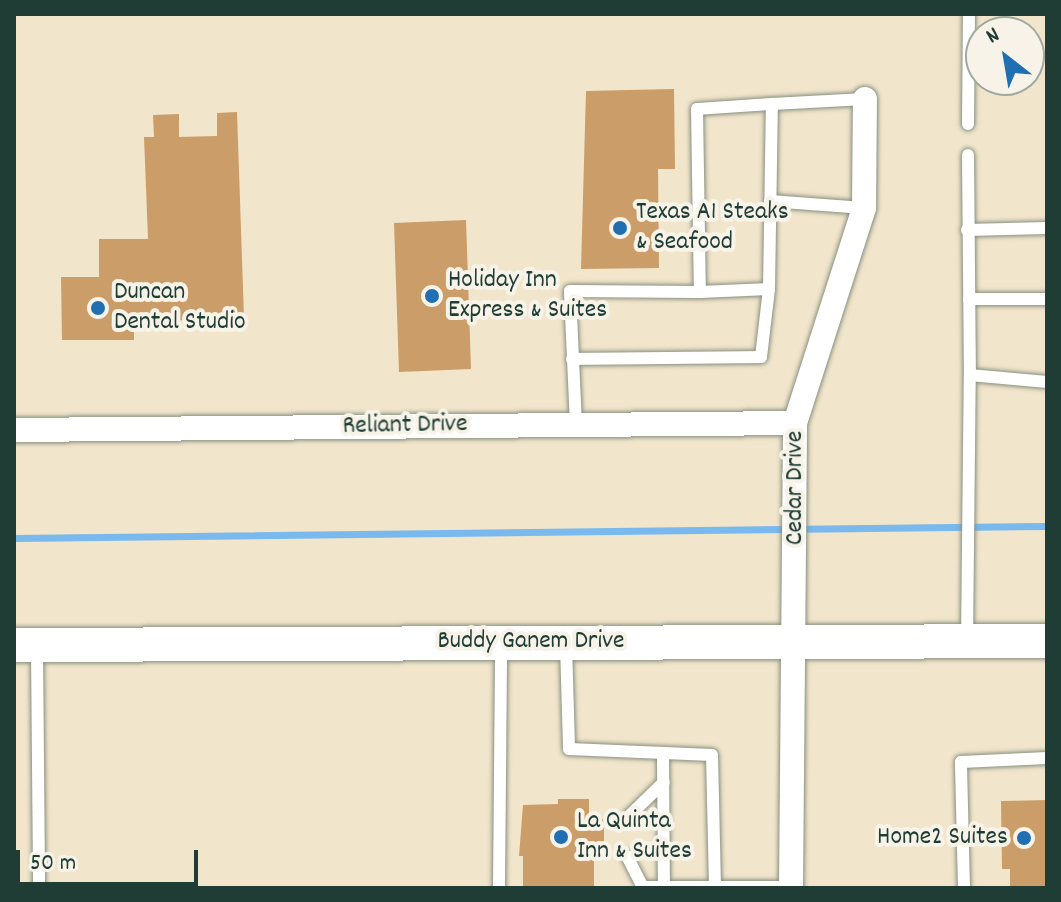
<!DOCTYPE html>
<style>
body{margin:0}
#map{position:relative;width:1061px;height:902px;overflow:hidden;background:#f1e5cb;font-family:Dekko,sans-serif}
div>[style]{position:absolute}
.stream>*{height:7px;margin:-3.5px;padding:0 3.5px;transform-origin:3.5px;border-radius:3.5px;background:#79b9ed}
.building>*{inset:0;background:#ca9d69}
.roads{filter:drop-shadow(0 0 2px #889180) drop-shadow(0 0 2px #889180)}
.service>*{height:12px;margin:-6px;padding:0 6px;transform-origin:6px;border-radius:6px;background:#fff}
.minor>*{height:24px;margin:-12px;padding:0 12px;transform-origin:12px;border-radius:12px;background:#fff}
.secondary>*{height:34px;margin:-17px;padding:0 17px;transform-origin:17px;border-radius:17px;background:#fff}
.dots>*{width:22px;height:22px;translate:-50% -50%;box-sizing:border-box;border:4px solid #f7f3e8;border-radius:50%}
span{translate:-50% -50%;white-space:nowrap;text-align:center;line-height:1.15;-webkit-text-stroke:8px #f7f3e8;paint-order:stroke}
.poi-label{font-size:26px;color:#1f3d34}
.left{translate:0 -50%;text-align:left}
.right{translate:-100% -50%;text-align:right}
.street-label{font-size:26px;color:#1f3d34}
.frame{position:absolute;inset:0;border:16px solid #1f3d34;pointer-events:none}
.north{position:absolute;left:965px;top:16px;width:80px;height:80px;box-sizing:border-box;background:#f7f3e8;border:2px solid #a1aaa0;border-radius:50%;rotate:329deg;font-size:22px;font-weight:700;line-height:32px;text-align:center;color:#1f3d34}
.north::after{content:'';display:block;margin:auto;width:28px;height:36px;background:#1f6fb2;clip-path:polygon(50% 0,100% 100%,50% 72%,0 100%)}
.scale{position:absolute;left:16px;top:850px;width:182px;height:36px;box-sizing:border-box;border:4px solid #1f3d34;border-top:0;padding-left:10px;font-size:24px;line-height:28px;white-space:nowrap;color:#1f3d34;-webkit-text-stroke:6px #f7f3e8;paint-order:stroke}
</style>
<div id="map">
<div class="stream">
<i style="left:14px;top:538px;width:1033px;rotate:-0.67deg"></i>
</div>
<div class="building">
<i style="clip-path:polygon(674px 89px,675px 169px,658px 169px,659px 268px,581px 269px,586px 91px)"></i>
<i style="clip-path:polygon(237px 112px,244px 318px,134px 322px,134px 340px,62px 340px,61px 277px,99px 277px,99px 239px,148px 239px,144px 137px,154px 137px,153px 115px,179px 114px,179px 137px,217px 136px,217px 113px)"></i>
<i style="clip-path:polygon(466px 220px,471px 369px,399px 372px,394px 223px)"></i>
<i style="clip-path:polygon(558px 799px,589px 799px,589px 818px,604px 819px,604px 856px,594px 856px,594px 888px,523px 888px,523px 856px,519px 856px,523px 805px,558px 804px)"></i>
<i style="clip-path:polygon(1047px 800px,1047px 888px,1010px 888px,1010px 869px,1002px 869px,1001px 801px)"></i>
</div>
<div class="roads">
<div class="service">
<i style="left:772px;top:104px;width:93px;rotate:-3.1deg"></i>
<i style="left:968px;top:124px;width:110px;rotate:-89.5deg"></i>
<i style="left:968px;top:155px;width:220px;rotate:89.5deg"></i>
<i style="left:970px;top:375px;width:77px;rotate:5.2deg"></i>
<i style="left:770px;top:201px;width:94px;rotate:4.3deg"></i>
<i style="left:967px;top:230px;width:80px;rotate:-1.4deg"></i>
<i style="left:969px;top:299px;width:78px"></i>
<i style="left:572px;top:359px;width:189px;rotate:-0.6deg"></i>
<i style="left:761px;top:357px;width:68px;rotate:-83.3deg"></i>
<i style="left:576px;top:425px;width:134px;rotate:-92.6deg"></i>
<i style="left:570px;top:291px;width:130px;rotate:0.4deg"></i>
<i style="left:700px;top:292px;width:69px;rotate:-2.5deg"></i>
<i style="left:769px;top:289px;width:185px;rotate:-89.1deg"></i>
<i style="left:772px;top:104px;width:75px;rotate:176.2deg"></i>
<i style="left:697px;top:109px;width:183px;rotate:89.1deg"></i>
<i style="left:967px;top:640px;width:265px;rotate:-89.4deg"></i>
<i style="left:566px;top:645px;width:104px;rotate:88.3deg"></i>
<i style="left:569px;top:749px;width:143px;rotate:2.4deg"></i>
<i style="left:712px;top:755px;width:133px;rotate:88.7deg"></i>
<i style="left:37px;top:648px;width:240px;rotate:89.5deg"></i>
<i style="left:663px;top:754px;width:133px;rotate:89.6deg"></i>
<i style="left:628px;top:817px;width:50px;rotate:-44.2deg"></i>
<i style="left:627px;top:856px;width:36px;rotate:63deg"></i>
<i style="left:643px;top:887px;width:148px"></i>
<i style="left:499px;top:888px;width:241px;rotate:-89.5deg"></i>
<i style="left:964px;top:888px;width:126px;rotate:-91.4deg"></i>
<i style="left:961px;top:762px;width:86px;rotate:-2.7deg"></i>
</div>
<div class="minor">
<i style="left:14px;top:430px;width:781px;rotate:-0.51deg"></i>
<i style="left:791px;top:888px;width:465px;rotate:-89.5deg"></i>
<i style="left:795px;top:423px;width:226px;rotate:-72.2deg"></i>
<i style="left:864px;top:208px;width:109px;rotate:-89.5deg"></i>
</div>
<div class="secondary">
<i style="left:14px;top:645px;width:1033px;rotate:-0.22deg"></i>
</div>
</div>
<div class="dots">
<i style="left:620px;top:228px;background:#1f6fb2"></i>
<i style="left:432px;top:296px;background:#1f6fb2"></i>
<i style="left:98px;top:308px;background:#1f6fb2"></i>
<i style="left:561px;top:837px;background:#1f6fb2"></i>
<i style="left:1024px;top:838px;background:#1f6fb2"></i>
</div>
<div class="poi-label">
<span class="left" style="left:636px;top:228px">Texas A1 Steaks<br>&amp; Seafood</span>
<span class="left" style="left:448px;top:296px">Holiday Inn<br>Express &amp; Suites</span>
<span class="left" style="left:114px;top:308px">Duncan<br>Dental Studio</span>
<span class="left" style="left:577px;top:837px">La Quinta<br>Inn &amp; Suites</span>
<span class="right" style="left:1008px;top:838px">Home2 Suites</span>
</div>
<div class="street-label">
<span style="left:405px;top:426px;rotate:-1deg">Reliant Drive</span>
<span style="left:796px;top:488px;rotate:-90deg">Cedar Drive</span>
<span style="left:531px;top:642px">Buddy Ganem Drive</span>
</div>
<div class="frame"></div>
<div class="north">N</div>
<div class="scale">50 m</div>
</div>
